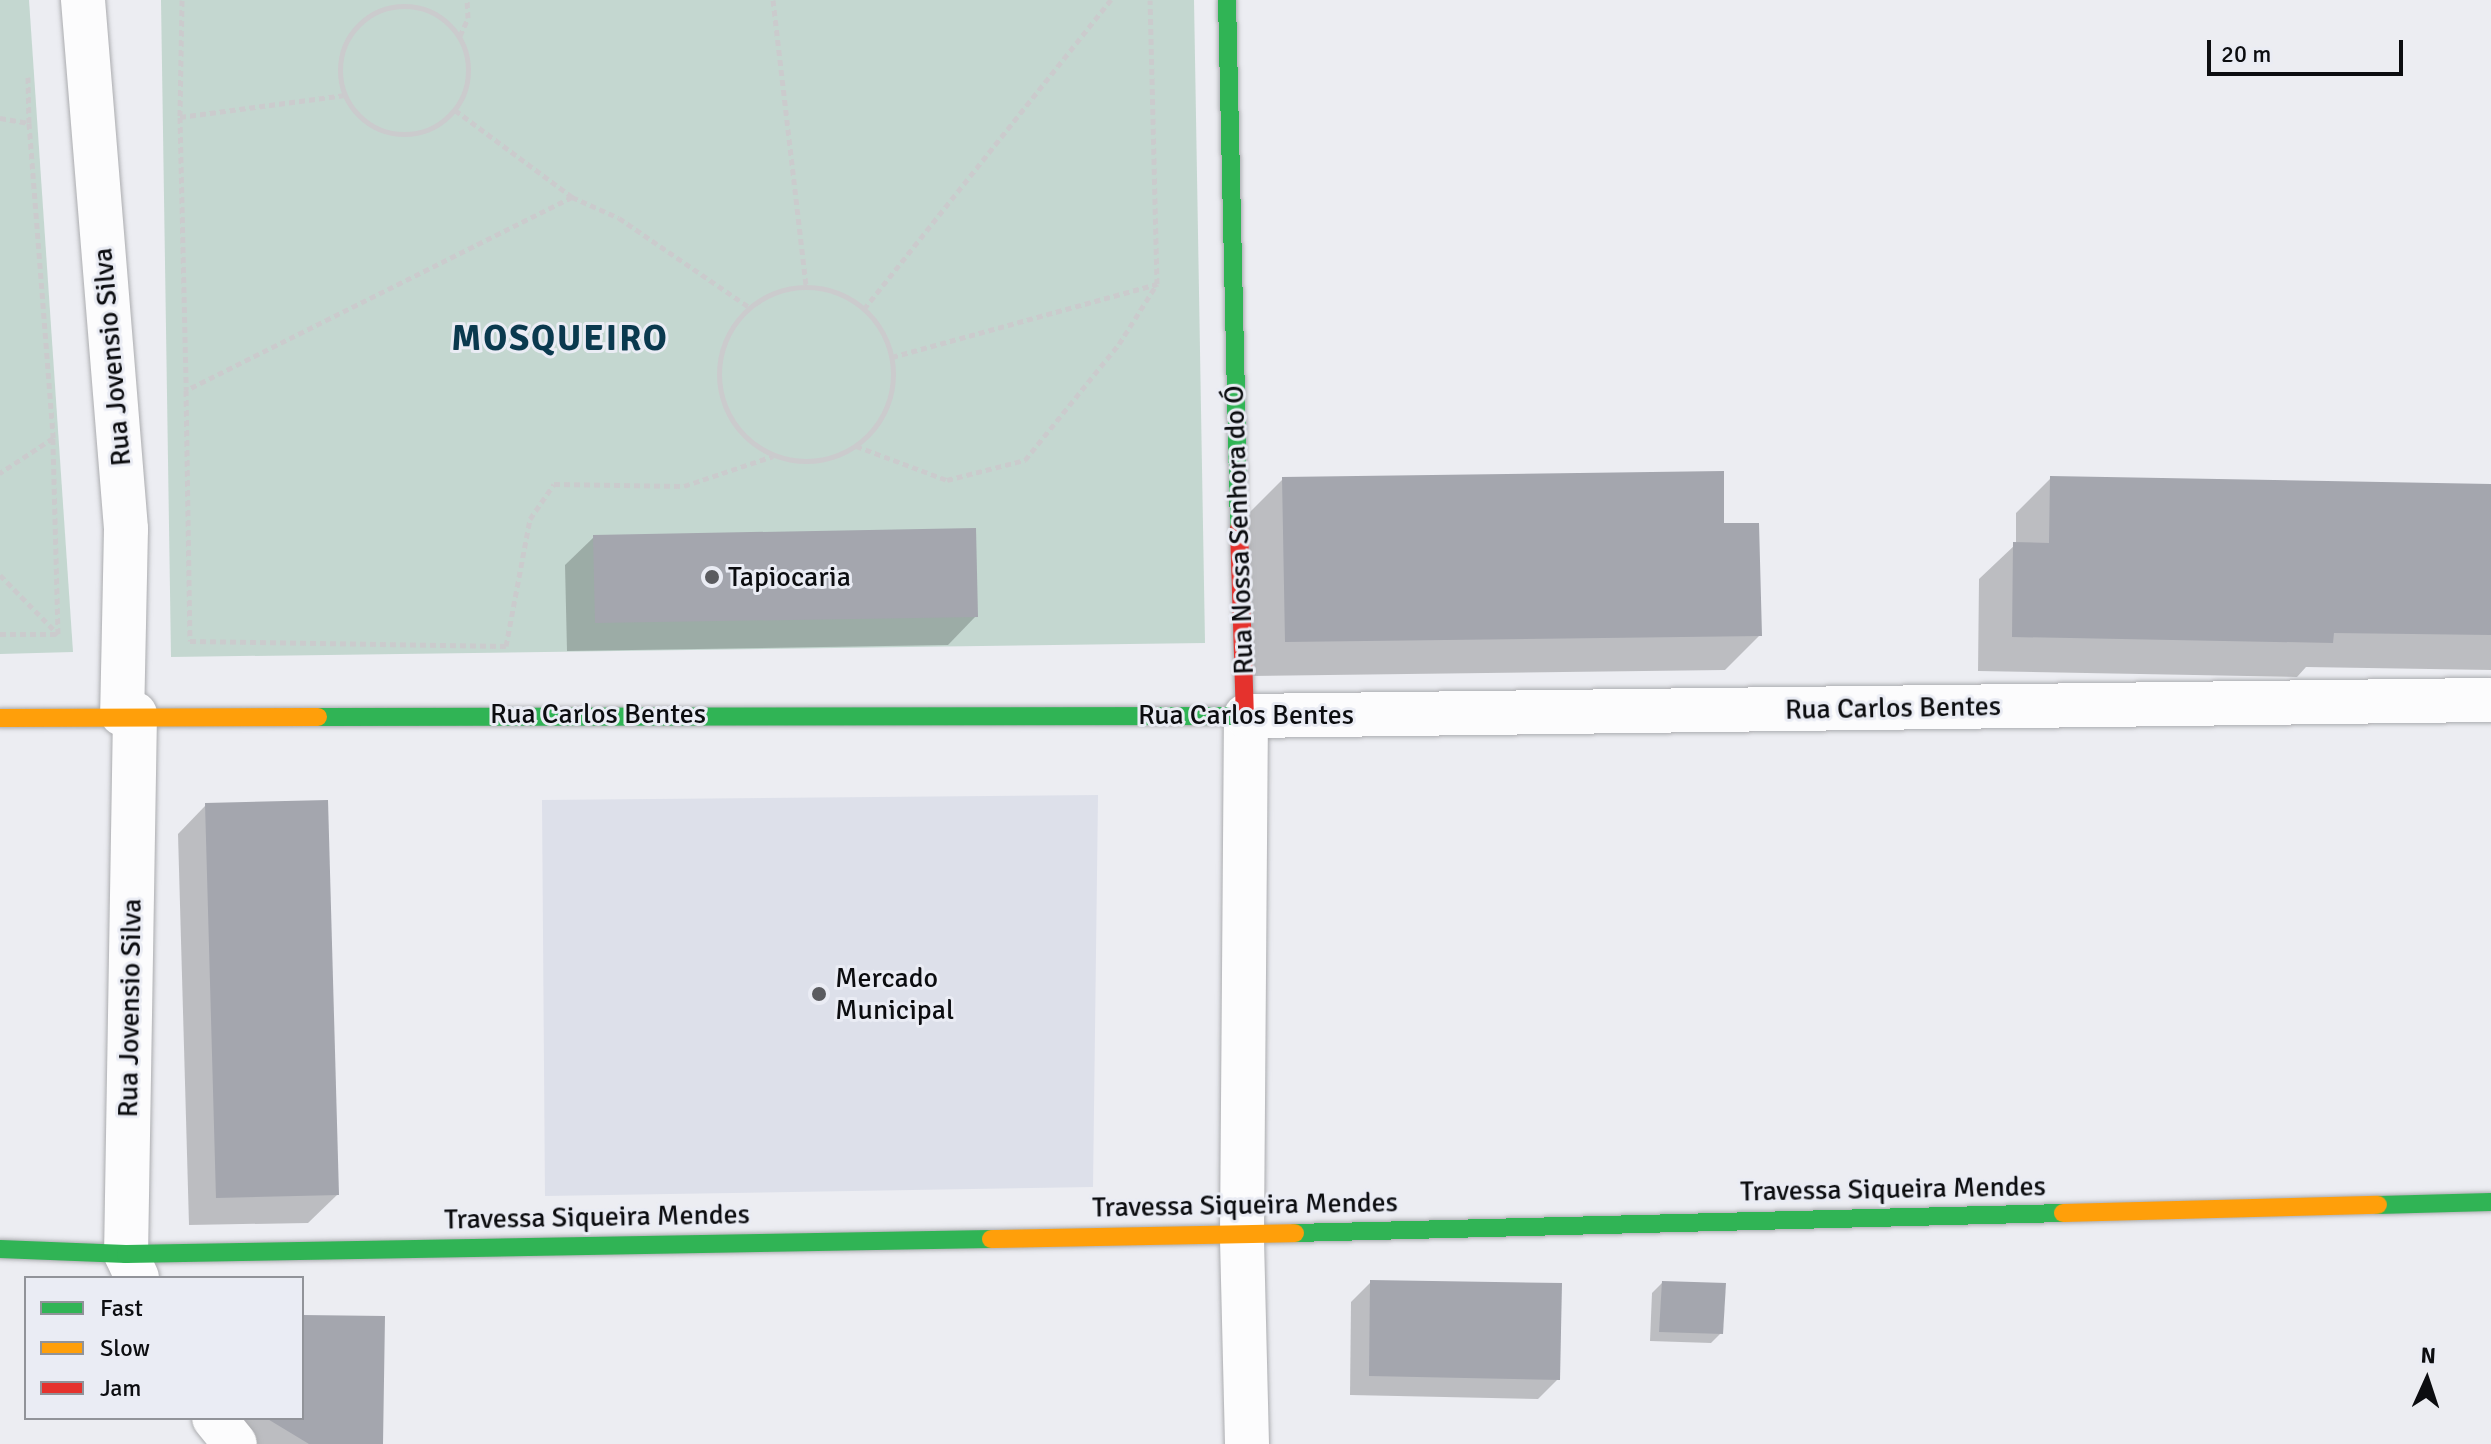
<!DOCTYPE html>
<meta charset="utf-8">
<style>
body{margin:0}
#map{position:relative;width:2491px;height:1444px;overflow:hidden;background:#ecedf2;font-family:Signika,sans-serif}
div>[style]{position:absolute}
.built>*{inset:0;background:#dde0ea}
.green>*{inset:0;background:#c4d7d0}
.shadow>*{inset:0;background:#0003}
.building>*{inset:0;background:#a4a6ae}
.path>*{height:5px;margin-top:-2.5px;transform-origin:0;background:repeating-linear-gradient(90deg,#cbcbcd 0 6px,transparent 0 10px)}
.path>.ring{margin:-2.5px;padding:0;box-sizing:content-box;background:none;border:5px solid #cbcbcd;border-radius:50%}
.roads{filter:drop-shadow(0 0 2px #abacaf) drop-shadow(0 0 2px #abacaf)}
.street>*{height:44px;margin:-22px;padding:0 22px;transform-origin:22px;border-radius:22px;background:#fcfcfd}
.fast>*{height:18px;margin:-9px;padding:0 9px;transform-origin:9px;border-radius:9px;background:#30b455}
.slow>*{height:18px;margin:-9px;padding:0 9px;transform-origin:9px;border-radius:9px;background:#ff9f0a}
.jam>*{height:18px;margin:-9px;padding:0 9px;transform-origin:9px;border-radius:9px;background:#e5322d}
.dots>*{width:22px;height:22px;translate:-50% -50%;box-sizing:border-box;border:4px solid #eaecf4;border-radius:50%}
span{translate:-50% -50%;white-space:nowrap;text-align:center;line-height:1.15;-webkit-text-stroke:6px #eaecf4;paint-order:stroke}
.street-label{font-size:28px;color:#0c0d10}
.poi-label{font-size:28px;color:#0c0d10}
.left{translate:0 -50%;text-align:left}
.district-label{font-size:36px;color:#0a394e;font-weight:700;letter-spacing:2px}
.legend{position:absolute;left:24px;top:1276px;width:280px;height:144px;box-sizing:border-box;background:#eaecf4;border:2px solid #919399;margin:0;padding:10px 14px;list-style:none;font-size:24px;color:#0c0d10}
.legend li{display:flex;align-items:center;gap:16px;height:40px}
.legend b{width:40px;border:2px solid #919399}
.north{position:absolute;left:2387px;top:1340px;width:80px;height:80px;-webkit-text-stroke:6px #eaecf4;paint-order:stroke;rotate:3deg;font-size:22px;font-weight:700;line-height:32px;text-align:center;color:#0c0d10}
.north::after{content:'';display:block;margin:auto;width:28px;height:36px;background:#0c0d10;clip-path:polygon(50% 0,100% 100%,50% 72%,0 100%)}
.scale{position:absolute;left:2207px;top:40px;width:196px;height:36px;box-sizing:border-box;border:4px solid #0c0d10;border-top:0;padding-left:10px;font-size:24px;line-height:28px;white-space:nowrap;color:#0c0d10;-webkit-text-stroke:6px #eaecf4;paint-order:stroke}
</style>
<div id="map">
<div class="built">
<i style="clip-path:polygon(1098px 795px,1093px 1187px,545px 1196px,542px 800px)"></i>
</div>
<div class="green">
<i style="clip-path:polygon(0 0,29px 0,73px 652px,0 654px)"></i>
<i style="clip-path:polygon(161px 0,1194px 0,1205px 643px,171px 657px)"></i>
</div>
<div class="shadow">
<i style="clip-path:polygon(2051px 478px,2491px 486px,2491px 670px,2306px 667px,2297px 677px,1978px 671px,1979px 579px,2016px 544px,2016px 513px)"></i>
<i style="clip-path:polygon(1283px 479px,1722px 525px,1760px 635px,1725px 670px,1251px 676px,1248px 514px)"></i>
<i style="clip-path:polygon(594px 537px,976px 616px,948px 645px,567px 651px,565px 565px)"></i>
<i style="clip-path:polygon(206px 805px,337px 1195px,308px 1223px,189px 1225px,178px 834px)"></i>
<i style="clip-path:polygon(1371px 1282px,1558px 1379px,1538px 1399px,1350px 1395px,1351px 1302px)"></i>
<i style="clip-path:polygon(1662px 1283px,1721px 1333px,1711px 1343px,1650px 1341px,1652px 1293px)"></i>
<i style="clip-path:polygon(302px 1317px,381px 1444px,234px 1444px,201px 1418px,302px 1418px)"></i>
</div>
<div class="building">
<i style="clip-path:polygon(1724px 471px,1724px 523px,1759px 523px,1762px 636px,1285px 642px,1282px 477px)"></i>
<i style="clip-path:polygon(2050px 476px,2491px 484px,2491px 635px,2334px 633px,2333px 643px,2012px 637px,2013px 542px,2049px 543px)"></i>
<i style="clip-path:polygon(976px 528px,978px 617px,595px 623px,593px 535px)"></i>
<i style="clip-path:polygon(328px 800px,339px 1195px,216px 1198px,205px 803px)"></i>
<i style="clip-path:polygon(1370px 1280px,1562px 1283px,1560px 1380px,1369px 1376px)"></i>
<i style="clip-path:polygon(1662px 1281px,1726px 1283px,1723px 1334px,1659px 1332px)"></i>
<i style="clip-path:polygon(302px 1315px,385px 1316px,383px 1444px,309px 1444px,266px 1418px,302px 1418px)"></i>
</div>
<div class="path">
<i style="left:182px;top:0;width:117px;rotate:91deg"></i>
<i style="left:180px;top:117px;width:165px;rotate:-7.6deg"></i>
<i style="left:773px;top:0;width:289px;rotate:83.4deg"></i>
<i class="ring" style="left:340px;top:6px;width:123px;height:123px"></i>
<i style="left:460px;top:36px;width:20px;rotate:-66deg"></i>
<i style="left:468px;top:18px;width:18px;rotate:-93deg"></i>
<i style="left:28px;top:77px;width:46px;rotate:88.8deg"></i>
<i style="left:455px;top:110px;width:146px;rotate:36.6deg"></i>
<i style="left:572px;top:197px;width:432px;rotate:153.4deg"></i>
<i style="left:186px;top:390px;width:251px;rotate:89.1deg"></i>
<i style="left:190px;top:641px;width:316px;rotate:0.9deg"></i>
<i style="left:506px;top:646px;width:129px;rotate:-79.3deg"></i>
<i style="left:530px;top:519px;width:42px;rotate:-55.6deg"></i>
<i style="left:554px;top:484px;width:130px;rotate:0.9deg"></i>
<i style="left:684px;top:486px;width:94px;rotate:-18.6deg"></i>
<i style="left:180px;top:117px;width:273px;rotate:88.7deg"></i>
<i style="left:0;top:118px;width:29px;rotate:10deg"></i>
<i style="left:29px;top:123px;width:316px;rotate:85.6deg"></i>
<i style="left:53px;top:438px;width:64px;rotate:146.6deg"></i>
<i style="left:572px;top:197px;width:51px;rotate:24.1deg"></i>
<i style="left:619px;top:218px;width:158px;rotate:34.4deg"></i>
<i class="ring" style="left:719px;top:287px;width:169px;height:169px"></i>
<i style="left:864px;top:309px;width:396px;rotate:-51.4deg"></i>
<i style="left:892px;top:357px;width:275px;rotate:-15.4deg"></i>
<i style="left:1157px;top:284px;width:284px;rotate:-91.4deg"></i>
<i style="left:856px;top:446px;width:97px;rotate:20.5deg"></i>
<i style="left:947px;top:480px;width:81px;rotate:-14.4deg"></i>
<i style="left:1025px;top:460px;width:149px;rotate:-51deg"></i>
<i style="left:1119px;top:344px;width:71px;rotate:-57.7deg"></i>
<i style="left:0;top:575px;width:83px;rotate:45.5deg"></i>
<i style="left:58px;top:634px;width:196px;rotate:-91.5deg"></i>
<i style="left:0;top:634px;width:58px"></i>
</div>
<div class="roads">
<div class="street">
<i style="left:83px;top:0;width:531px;rotate:85.35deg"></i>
<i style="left:126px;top:529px;width:185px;rotate:91.2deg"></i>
<i style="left:135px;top:714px;width:540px;rotate:90.95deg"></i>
<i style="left:126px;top:1254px;width:26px;rotate:65deg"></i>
<i style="left:214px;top:1418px;width:33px;rotate:51deg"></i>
<i style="left:1247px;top:1444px;width:210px;rotate:-91.4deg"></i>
<i style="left:1242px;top:1234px;width:518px;rotate:-89.56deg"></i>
<i style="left:1246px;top:716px;width:1245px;rotate:-0.74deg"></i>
</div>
<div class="fast">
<i style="left:1227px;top:0;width:528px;rotate:88.7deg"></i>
<i style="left:318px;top:717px;width:927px;rotate:-0.06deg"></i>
<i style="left:2378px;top:1205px;width:113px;rotate:-1.5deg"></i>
<i style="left:1295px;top:1233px;width:768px;rotate:-1.49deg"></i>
<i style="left:0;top:1249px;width:126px;rotate:2.3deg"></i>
<i style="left:126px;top:1254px;width:865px;rotate:-0.99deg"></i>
</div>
<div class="slow">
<i style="left:0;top:718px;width:318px;rotate:-0.2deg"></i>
<i style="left:2063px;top:1213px;width:315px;rotate:-1.5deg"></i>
<i style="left:991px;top:1239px;width:304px;rotate:-1.1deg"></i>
</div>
<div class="jam">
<i style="left:1239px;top:528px;width:188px;rotate:88.2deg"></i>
</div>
</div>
<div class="dots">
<i style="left:712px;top:577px;background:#5a5b5f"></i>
<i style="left:819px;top:994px;background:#5a5b5f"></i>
</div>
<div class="street-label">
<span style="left:112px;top:357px;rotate:-95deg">Rua Jovensio Silva</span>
<span style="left:1239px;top:530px;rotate:-92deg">Rua Nossa Senhora do Ó</span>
<span style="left:1893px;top:708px;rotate:-1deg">Rua Carlos Bentes</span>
<span style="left:598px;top:714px">Rua Carlos Bentes</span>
<span style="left:1246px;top:715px">Rua Carlos Bentes</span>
<span style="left:130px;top:1008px;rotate:-89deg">Rua Jovensio Silva</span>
<span style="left:1893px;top:1189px;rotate:-1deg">Travessa Siqueira Mendes</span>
<span style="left:1245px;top:1205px;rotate:-1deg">Travessa Siqueira Mendes</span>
<span style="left:597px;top:1217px;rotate:-1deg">Travessa Siqueira Mendes</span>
</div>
<div class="poi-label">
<span class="left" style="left:728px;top:577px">Tapiocaria</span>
<span class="left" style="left:835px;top:994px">Mercado<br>Municipal</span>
</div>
<div class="district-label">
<span style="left:560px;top:339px">MOSQUEIRO</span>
</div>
<ul class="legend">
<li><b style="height:10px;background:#30b455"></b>Fast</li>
<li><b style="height:10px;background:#ff9f0a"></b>Slow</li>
<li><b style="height:10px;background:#e5322d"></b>Jam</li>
</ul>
<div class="north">N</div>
<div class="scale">20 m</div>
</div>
